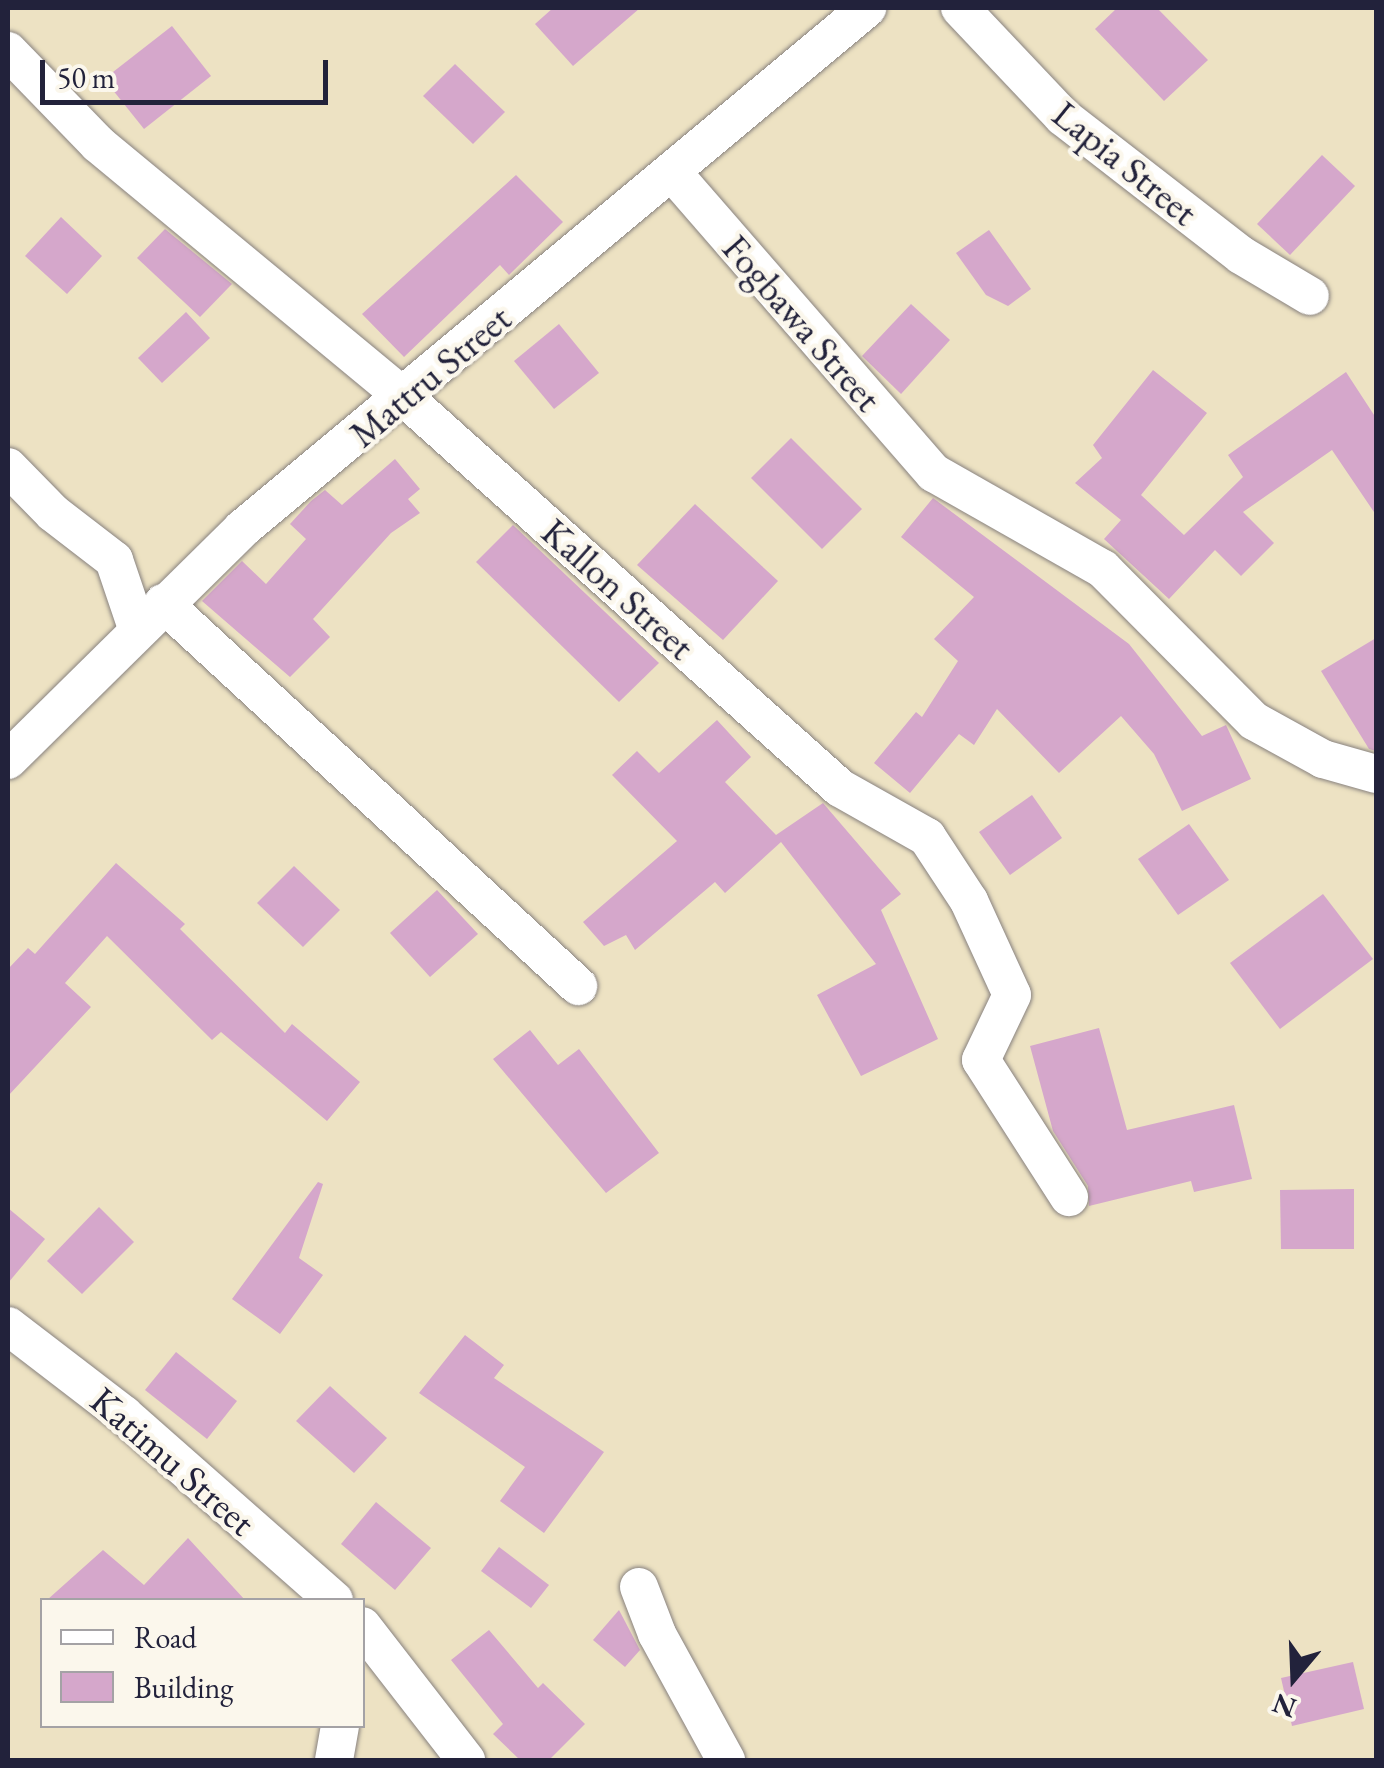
<!DOCTYPE html>
<style>
body{margin:0}
#map{position:relative;width:1384px;height:1768px;overflow:hidden;background:#ede2c3;font-family:"EB Garamond",serif}
div>[style]{position:absolute}
.building>*{inset:0;background:#d5a7cb}
.roads{filter:drop-shadow(0 0 2px #88827f) drop-shadow(0 0 2px #88827f)}
.minor>*{height:38px;margin:-19px;padding:0 19px;transform-origin:19px;border-radius:19px;background:#fff}
span{translate:-50% -50%;white-space:nowrap;text-align:center;line-height:1.15;-webkit-text-stroke:9px #fbf7ec;paint-order:stroke}
.street-label{font-size:38px;color:#22223b}
.frame{position:absolute;inset:0;border:10px solid #22223b;pointer-events:none}
.legend{position:absolute;left:40px;top:1598px;width:325px;height:130px;box-sizing:border-box;background:#fbf7ec;border:2px solid #a4a2a5;margin:0;padding:12px 18px;list-style:none;font-size:30px;color:#22223b}
.legend li{display:flex;align-items:center;gap:20px;height:50px}
.legend b{width:50px;border:2px solid #a4a2a5}
.north{position:absolute;left:1244px;top:1628px;width:100px;height:100px;-webkit-text-stroke:8px #fbf7ec;paint-order:stroke;rotate:199deg;font-size:28px;font-weight:700;line-height:40px;text-align:center;color:#22223b}
.north::after{content:'';display:block;margin:auto;width:35px;height:45px;background:#22223b;clip-path:polygon(50% 0,100% 100%,50% 72%,0 100%)}
.scale{position:absolute;left:40px;top:60px;width:288px;height:45px;box-sizing:border-box;border:5px solid #22223b;border-top:0;padding-left:12px;font-size:30px;line-height:35px;white-space:nowrap;color:#22223b;-webkit-text-stroke:8px #fbf7ec;paint-order:stroke}
</style>
<div id="map">
<div class="building">
<i style="clip-path:polygon(553px 8px,640px 8px,573px 66px,535px 24px)"></i>
<i style="clip-path:polygon(1117px 8px,1157px 8px,1208px 60px,1164px 101px,1095px 29px)"></i>
<i style="clip-path:polygon(172px 26px,211px 76px,144px 129px,104px 79px)"></i>
<i style="clip-path:polygon(455px 64px,505px 112px,473px 144px,423px 96px)"></i>
<i style="clip-path:polygon(1322px 155px,1355px 186px,1290px 255px,1257px 224px)"></i>
<i style="clip-path:polygon(516px 175px,563px 222px,509px 275px,500px 265px,404px 357px,362px 314px)"></i>
<i style="clip-path:polygon(61px 217px,102px 256px,67px 294px,25px 256px)"></i>
<i style="clip-path:polygon(165px 229px,232px 284px,200px 317px,137px 258px)"></i>
<i style="clip-path:polygon(989px 230px,1031px 289px,1008px 306px,986px 295px,956px 253px)"></i>
<i style="clip-path:polygon(911px 304px,950px 340px,901px 394px,862px 356px)"></i>
<i style="clip-path:polygon(186px 312px,210px 338px,162px 383px,138px 358px)"></i>
<i style="clip-path:polygon(559px 324px,599px 373px,554px 409px,514px 361px)"></i>
<i style="clip-path:polygon(1153px 370px,1207px 413px,1141px 495px,1184px 535px,1243px 477px,1228px 455px,1346px 372px,1376px 418px,1376px 515px,1332px 450px,1243px 512px,1274px 543px,1241px 576px,1215px 550px,1169px 599px,1104px 539px,1121px 520px,1075px 483px,1102px 458px,1093px 445px)"></i>
<i style="clip-path:polygon(791px 438px,862px 509px,822px 549px,751px 478px)"></i>
<i style="clip-path:polygon(395px 459px,420px 489px,408px 499px,420px 513px,391px 533px,313px 619px,330px 637px,290px 677px,202px 601px,242px 561px,266px 584px,306px 539px,290px 524px,311px 501px,325px 490px,342px 505px)"></i>
<i style="clip-path:polygon(933px 498px,1129px 644px,1202px 736px,1226px 725px,1251px 779px,1182px 811px,1154px 754px,1121px 716px,1059px 773px,997px 709px,974px 745px,959px 734px,910px 793px,874px 763px,916px 712px,922px 717px,958px 661px,934px 639px,974px 597px,901px 537px)"></i>
<i style="clip-path:polygon(695px 504px,778px 581px,723px 640px,637px 565px)"></i>
<i style="clip-path:polygon(513px 525px,659px 663px,619px 702px,476px 562px)"></i>
<i style="clip-path:polygon(1376px 638px,1376px 751px,1369px 749px,1321px 671px)"></i>
<i style="clip-path:polygon(717px 720px,751px 757px,725px 782px,776px 835px,823px 803px,901px 894px,881px 910px,938px 1039px,861px 1076px,817px 995px,876px 964px,781px 842px,725px 893px,715px 882px,635px 950px,626px 935px,604px 946px,583px 922px,677px 841px,612px 775px,637px 751px,659px 773px)"></i>
<i style="clip-path:polygon(1032px 795px,1062px 838px,1010px 875px,979px 832px)"></i>
<i style="clip-path:polygon(1189px 824px,1229px 880px,1178px 915px,1138px 859px)"></i>
<i style="clip-path:polygon(116px 863px,185px 924px,180px 929px,285px 1033px,292px 1024px,360px 1082px,327px 1121px,221px 1032px,212px 1040px,107px 936px,65px 983px,91px 1007px,8px 1096px,8px 969px,28px 948px,35px 954px)"></i>
<i style="clip-path:polygon(294px 866px,340px 910px,303px 947px,257px 903px)"></i>
<i style="clip-path:polygon(437px 890px,478px 934px,430px 977px,390px 933px)"></i>
<i style="clip-path:polygon(1323px 894px,1373px 959px,1280px 1029px,1230px 963px)"></i>
<i style="clip-path:polygon(1099px 1028px,1127px 1130px,1234px 1105px,1252px 1179px,1194px 1192px,1191px 1181px,1089px 1206px,1088px 1186px,1053px 1131px,1030px 1046px)"></i>
<i style="clip-path:polygon(530px 1030px,558px 1065px,579px 1049px,659px 1153px,606px 1193px,493px 1059px)"></i>
<i style="clip-path:polygon(318px 1182px,323px 1184px,299px 1258px,323px 1275px,280px 1334px,232px 1299px)"></i>
<i style="clip-path:polygon(1354px 1189px,1354px 1249px,1281px 1249px,1280px 1190px)"></i>
<i style="clip-path:polygon(99px 1207px,134px 1242px,82px 1294px,47px 1261px)"></i>
<i style="clip-path:polygon(8px 1208px,45px 1239px,8px 1283px)"></i>
<i style="clip-path:polygon(465px 1335px,504px 1365px,494px 1378px,604px 1452px,544px 1533px,500px 1501px,525px 1467px,419px 1393px)"></i>
<i style="clip-path:polygon(176px 1352px,237px 1401px,207px 1439px,145px 1390px)"></i>
<i style="clip-path:polygon(330px 1386px,387px 1438px,354px 1473px,296px 1421px)"></i>
<i style="clip-path:polygon(376px 1502px,431px 1548px,395px 1590px,341px 1544px)"></i>
<i style="clip-path:polygon(188px 1538px,245px 1600px,47px 1600px,103px 1550px,144px 1585px)"></i>
<i style="clip-path:polygon(499px 1547px,549px 1585px,531px 1608px,481px 1571px)"></i>
<i style="clip-path:polygon(619px 1610px,640px 1650px,625px 1667px,593px 1640px)"></i>
<i style="clip-path:polygon(489px 1630px,538px 1688px,543px 1683px,585px 1724px,549px 1760px,520px 1760px,493px 1734px,503px 1724px,451px 1660px)"></i>
<i style="clip-path:polygon(1353px 1662px,1364px 1709px,1292px 1726px,1281px 1678px)"></i>
</div>
<div class="roads">
<div class="minor">
<i style="left:960px;top:8px;width:150px;rotate:46.6deg"></i>
<i style="left:1063px;top:117px;width:225px;rotate:37.8deg"></i>
<i style="left:1241px;top:255px;width:80px;rotate:30.7deg"></i>
<i style="left:8px;top:51px;width:129px;rotate:45.9deg"></i>
<i style="left:98px;top:144px;width:398px;rotate:39.6deg"></i>
<i style="left:405px;top:398px;width:584px;rotate:41.88deg"></i>
<i style="left:840px;top:788px;width:100px;rotate:29.4deg"></i>
<i style="left:927px;top:837px;width:77px;rotate:56.7deg"></i>
<i style="left:969px;top:901px;width:103px;rotate:65.4deg"></i>
<i style="left:1012px;top:995px;width:72px;rotate:115.5deg"></i>
<i style="left:981px;top:1060px;width:163px;rotate:57.3deg"></i>
<i style="left:672px;top:172px;width:399px;rotate:49deg"></i>
<i style="left:934px;top:473px;width:194px;rotate:29.6deg"></i>
<i style="left:1103px;top:569px;width:214px;rotate:45.2deg"></i>
<i style="left:1254px;top:721px;width:79px;rotate:28.8deg"></i>
<i style="left:1323px;top:759px;width:55px;rotate:15.8deg"></i>
<i style="left:8px;top:467px;width:64px;rotate:45.6deg"></i>
<i style="left:53px;top:513px;width:77px;rotate:37.6deg"></i>
<i style="left:114px;top:560px;width:72px;rotate:71.3deg"></i>
<i style="left:163px;top:603px;width:565px;rotate:42.7deg"></i>
<i style="left:8px;top:760px;width:329px;rotate:-44.6deg"></i>
<i style="left:242px;top:529px;width:814px;rotate:-39.81deg"></i>
<i style="left:8px;top:1326px;width:146px;rotate:37.5deg"></i>
<i style="left:124px;top:1415px;width:280px;rotate:41.4deg"></i>
<i style="left:639px;top:1587px;width:50px;rotate:69deg"></i>
<i style="left:657px;top:1634px;width:144px;rotate:61.3deg"></i>
<i style="left:362px;top:1626px;width:170px;rotate:52.2deg"></i>
<i style="left:334px;top:1760px;width:35px;rotate:-80deg"></i>
</div>
</div>
<div class="street-label">
<span style="left:1125px;top:163px;rotate:39deg">Lapia Street</span>
<span style="left:802px;top:323px;rotate:49deg">Fogbawa Street</span>
<span style="left:430px;top:376px;rotate:-40deg">Mattru Street</span>
<span style="left:618px;top:589px;rotate:42deg">Kallon Street</span>
<span style="left:173px;top:1461px;rotate:41deg">Katimu Street</span>
</div>
<div class="frame"></div>
<ul class="legend">
<li><b style="height:12px;background:#fff"></b>Road</li>
<li><b style="height:28px;background:#d5a7cb"></b>Building</li>
</ul>
<div class="north">N</div>
<div class="scale">50 m</div>
</div>
